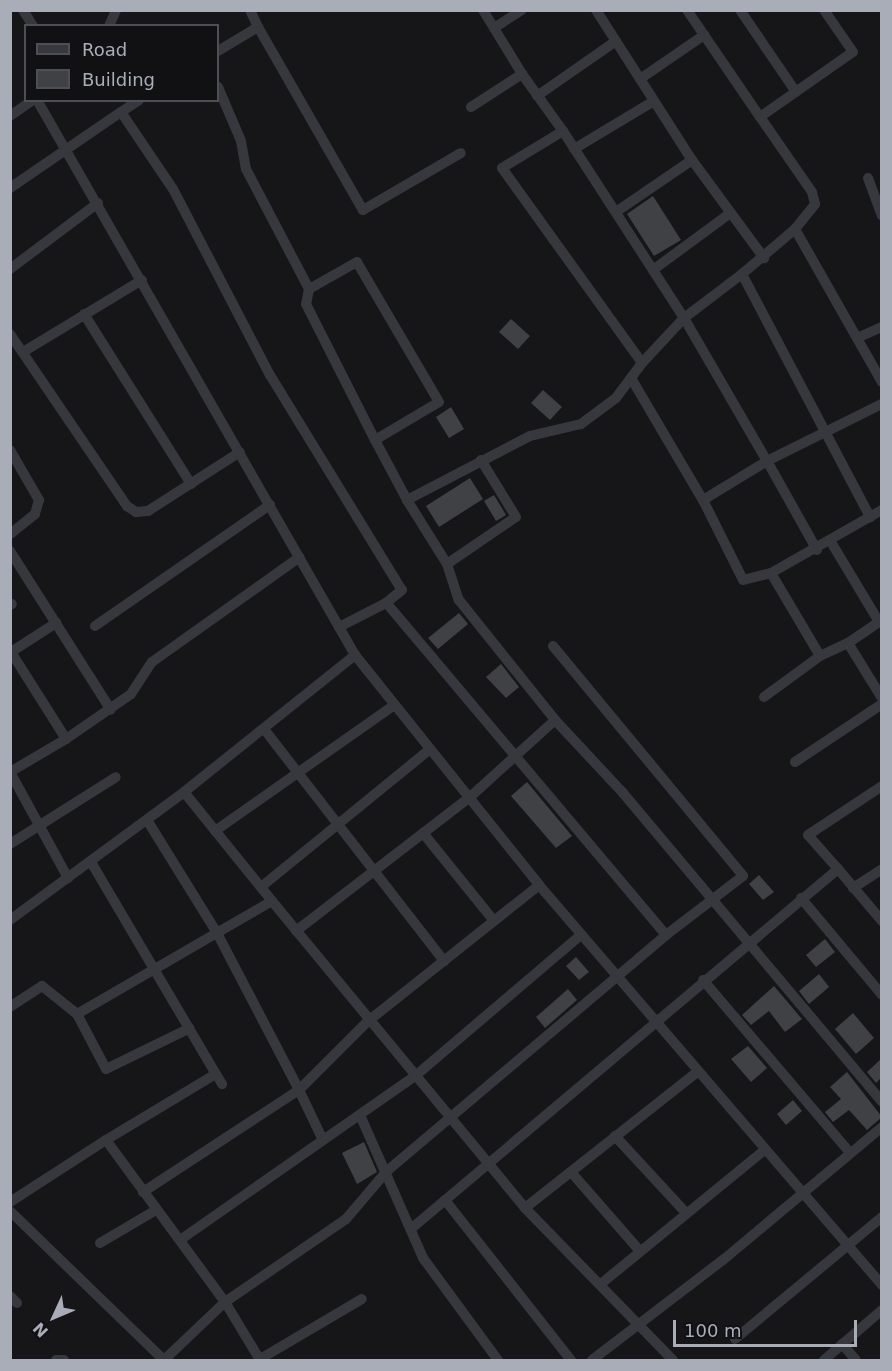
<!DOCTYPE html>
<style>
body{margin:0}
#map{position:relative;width:892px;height:1371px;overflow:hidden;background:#161618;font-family:"DejaVu Sans",sans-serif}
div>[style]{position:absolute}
.building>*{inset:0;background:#404145}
.minor>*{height:10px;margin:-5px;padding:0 5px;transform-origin:5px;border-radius:5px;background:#37383d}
span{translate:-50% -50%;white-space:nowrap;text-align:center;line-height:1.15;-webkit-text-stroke:6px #111113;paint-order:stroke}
.frame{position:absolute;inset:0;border:12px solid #a8adb8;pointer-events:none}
.legend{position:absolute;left:24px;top:24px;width:195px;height:78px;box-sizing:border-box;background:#111113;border:2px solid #4d4f55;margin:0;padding:8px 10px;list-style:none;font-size:18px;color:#a8adb8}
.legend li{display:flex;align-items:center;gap:12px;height:30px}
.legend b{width:30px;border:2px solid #4d4f55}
.north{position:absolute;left:24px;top:1287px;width:60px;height:60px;-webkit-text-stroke:4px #111113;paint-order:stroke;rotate:226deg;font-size:16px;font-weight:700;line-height:24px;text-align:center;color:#a8adb8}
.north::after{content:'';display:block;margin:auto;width:21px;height:27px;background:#a8adb8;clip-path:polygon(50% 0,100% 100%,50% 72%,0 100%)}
.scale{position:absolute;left:673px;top:1320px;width:184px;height:27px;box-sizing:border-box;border:3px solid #a8adb8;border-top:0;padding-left:8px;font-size:18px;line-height:21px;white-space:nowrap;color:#a8adb8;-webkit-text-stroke:4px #111113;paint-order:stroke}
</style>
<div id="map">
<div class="building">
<i style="clip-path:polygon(653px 196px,681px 240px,654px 256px,627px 214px)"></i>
<i style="clip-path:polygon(511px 319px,530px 336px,518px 349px,499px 332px)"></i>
<i style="clip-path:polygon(543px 390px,562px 407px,550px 420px,531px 403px)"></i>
<i style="clip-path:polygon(451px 407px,464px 429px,449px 438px,436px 417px)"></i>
<i style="clip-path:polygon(470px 478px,483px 499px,439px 527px,426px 506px)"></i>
<i style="clip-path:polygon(494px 495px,506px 515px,496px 521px,484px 501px)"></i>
<i style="clip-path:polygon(459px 613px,468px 624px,438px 649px,428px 638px)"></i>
<i style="clip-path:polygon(501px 664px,519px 687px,506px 698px,486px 677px)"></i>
<i style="clip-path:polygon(527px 782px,572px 836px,556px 848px,511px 796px)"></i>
<i style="clip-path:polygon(759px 875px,774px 892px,763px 900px,749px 884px)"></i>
<i style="clip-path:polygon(825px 939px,835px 952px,816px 967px,806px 955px)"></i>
<i style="clip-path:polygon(576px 957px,589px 972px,579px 980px,566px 966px)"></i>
<i style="clip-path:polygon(819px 974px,829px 987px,809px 1004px,799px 991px)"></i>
<i style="clip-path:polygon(774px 986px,802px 1019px,785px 1032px,769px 1011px,751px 1025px,742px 1015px)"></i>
<i style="clip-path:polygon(568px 989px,577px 1000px,545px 1028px,536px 1017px)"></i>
<i style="clip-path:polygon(853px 1013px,874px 1038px,856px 1054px,835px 1029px)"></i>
<i style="clip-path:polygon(748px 1046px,767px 1068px,751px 1082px,731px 1059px)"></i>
<i style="clip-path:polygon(882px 1058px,882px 1077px,876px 1083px,867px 1072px)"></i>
<i style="clip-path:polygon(847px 1072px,882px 1117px,867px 1130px,849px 1110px,833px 1122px,825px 1112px,841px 1099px,830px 1087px)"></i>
<i style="clip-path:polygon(793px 1100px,802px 1111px,786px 1125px,777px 1114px)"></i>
<i style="clip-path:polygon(364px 1142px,377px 1172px,357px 1184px,342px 1153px)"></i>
</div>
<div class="minor">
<i style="left:23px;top:10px;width:19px;rotate:58deg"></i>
<i style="left:483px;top:10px;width:75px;rotate:58.6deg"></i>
<i style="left:596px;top:10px;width:178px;rotate:57.4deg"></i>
<i style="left:692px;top:160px;width:92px;rotate:145.6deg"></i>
<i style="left:687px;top:10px;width:130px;rotate:55.7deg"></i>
<i style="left:740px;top:10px;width:99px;rotate:55.7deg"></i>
<i style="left:109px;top:26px;width:17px;rotate:-66deg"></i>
<i style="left:258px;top:27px;width:211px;rotate:60.2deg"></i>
<i style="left:363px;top:210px;width:113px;rotate:-30.2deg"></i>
<i style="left:494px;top:28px;width:33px;rotate:-33deg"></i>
<i style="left:218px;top:51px;width:47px;rotate:-31deg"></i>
<i style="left:258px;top:27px;width:19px;rotate:-115deg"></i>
<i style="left:640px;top:79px;width:78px;rotate:-34.5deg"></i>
<i style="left:218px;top:87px;width:59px;rotate:66.9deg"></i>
<i style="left:241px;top:141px;width:28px;rotate:80deg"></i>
<i style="left:246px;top:169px;width:136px;rotate:62.3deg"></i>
<i style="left:537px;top:96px;width:96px;rotate:-34.8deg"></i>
<i style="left:37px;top:100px;width:640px;rotate:60.19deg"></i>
<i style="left:139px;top:100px;width:22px;rotate:146deg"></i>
<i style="left:121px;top:112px;width:93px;rotate:56deg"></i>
<i style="left:173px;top:189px;width:210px;rotate:62.5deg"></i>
<i style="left:270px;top:375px;width:252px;rotate:58.5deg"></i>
<i style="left:402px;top:590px;width:21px;rotate:141deg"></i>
<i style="left:471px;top:107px;width:61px;rotate:-32.9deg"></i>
<i style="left:522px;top:74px;width:70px;rotate:54.3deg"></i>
<i style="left:563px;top:131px;width:71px;rotate:148.8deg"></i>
<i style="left:502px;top:168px;width:240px;rotate:54.3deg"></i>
<i style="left:642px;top:363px;width:44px;rotate:126.6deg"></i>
<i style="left:616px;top:398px;width:44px;rotate:143.4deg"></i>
<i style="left:581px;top:424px;width:52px;rotate:166.8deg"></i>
<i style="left:530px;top:436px;width:139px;rotate:152.5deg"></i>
<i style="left:407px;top:500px;width:75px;rotate:58deg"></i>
<i style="left:447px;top:564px;width:38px;rotate:72deg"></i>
<i style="left:459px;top:600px;width:154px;rotate:51.3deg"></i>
<i style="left:10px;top:116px;width:28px;rotate:-35deg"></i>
<i style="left:563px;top:131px;width:223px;rotate:57.1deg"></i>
<i style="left:684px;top:318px;width:165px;rotate:59.9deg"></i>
<i style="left:767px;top:461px;width:75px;rotate:148.6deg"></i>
<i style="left:574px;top:149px;width:93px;rotate:-31deg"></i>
<i style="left:692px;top:160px;width:122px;rotate:53.7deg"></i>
<i style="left:868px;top:178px;width:40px;rotate:69.8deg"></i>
<i style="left:10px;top:188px;width:135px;rotate:-34.4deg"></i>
<i style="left:795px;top:229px;width:32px;rotate:-51deg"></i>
<i style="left:815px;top:204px;width:12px;rotate:-104deg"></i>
<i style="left:812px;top:192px;width:91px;rotate:-124.7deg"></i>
<i style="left:760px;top:117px;width:113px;rotate:-35deg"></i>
<i style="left:853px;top:52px;width:51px;rotate:-124.6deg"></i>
<i style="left:10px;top:269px;width:110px;rotate:-36.9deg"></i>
<i style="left:653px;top:270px;width:94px;rotate:-36.4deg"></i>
<i style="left:742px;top:274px;width:70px;rotate:-40.3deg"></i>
<i style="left:795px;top:229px;width:176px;rotate:60.4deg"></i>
<i style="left:84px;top:314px;width:201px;rotate:57.8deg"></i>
<i style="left:10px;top:334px;width:208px;rotate:55.8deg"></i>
<i style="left:127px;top:506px;width:11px;rotate:34deg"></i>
<i style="left:136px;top:512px;width:12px;rotate:-5deg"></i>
<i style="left:148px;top:511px;width:109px;rotate:-32.7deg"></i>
<i style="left:857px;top:338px;width:27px;rotate:-24deg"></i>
<i style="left:23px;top:352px;width:139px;rotate:-31.2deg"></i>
<i style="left:642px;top:363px;width:62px;rotate:-47deg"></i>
<i style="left:684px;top:318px;width:73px;rotate:-37.2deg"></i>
<i style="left:742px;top:274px;width:275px;rotate:62.2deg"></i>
<i style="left:631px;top:378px;width:142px;rotate:59.5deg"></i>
<i style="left:703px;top:500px;width:89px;rotate:63.4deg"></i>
<i style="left:743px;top:580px;width:29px;rotate:-14deg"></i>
<i style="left:771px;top:573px;width:96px;rotate:59.4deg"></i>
<i style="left:820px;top:656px;width:31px;rotate:-25deg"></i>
<i style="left:375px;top:440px;width:74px;rotate:-30.7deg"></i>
<i style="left:439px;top:402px;width:162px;rotate:-120.4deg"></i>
<i style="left:357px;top:262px;width:55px;rotate:150.6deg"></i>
<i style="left:309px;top:289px;width:15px;rotate:101deg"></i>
<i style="left:306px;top:304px;width:153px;rotate:63.1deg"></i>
<i style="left:375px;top:440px;width:68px;rotate:61.9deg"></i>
<i style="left:10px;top:450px;width:58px;rotate:59.9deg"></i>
<i style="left:39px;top:500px;width:15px;rotate:106deg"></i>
<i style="left:35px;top:514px;width:32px;rotate:141deg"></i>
<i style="left:831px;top:542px;width:93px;rotate:59deg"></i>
<i style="left:817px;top:550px;width:102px;rotate:-119.3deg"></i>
<i style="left:767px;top:461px;width:128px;rotate:-26.4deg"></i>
<i style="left:10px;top:551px;width:188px;rotate:57.6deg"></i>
<i style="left:447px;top:564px;width:83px;rotate:-34.3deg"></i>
<i style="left:516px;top:517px;width:67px;rotate:-121.6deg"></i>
<i style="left:771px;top:573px;width:128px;rotate:-29.6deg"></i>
<i style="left:10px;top:605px;width:2px;rotate:-27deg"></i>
<i style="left:882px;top:620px;width:41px;rotate:145.9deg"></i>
<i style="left:848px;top:643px;width:65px;rotate:58.3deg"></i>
<i style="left:95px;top:626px;width:213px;rotate:-34.7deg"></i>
<i style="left:553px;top:646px;width:298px;rotate:50.4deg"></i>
<i style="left:743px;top:876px;width:97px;rotate:142.5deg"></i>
<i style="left:764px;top:697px;width:69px;rotate:-36.2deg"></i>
<i style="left:264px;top:729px;width:294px;rotate:52.2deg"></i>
<i style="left:66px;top:739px;width:79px;rotate:-34.7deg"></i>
<i style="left:131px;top:694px;width:38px;rotate:-57deg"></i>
<i style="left:152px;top:662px;width:181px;rotate:-35.4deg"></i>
<i style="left:795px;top:762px;width:105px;rotate:-33.7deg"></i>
<i style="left:10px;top:772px;width:65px;rotate:-30.5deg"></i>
<i style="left:66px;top:739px;width:103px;rotate:-122.3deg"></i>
<i style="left:11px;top:652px;width:54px;rotate:-32.8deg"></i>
<i style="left:10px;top:772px;width:121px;rotate:61.3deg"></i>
<i style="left:184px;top:792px;width:219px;rotate:-38.7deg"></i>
<i style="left:355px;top:655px;width:295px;rotate:51.3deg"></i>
<i style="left:539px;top:885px;width:527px;rotate:49.39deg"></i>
<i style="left:147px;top:820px;width:133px;rotate:58.2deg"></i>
<i style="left:217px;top:933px;width:177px;rotate:62.4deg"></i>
<i style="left:299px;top:1090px;width:96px;rotate:-45deg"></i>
<i style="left:367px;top:1022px;width:220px;rotate:-38.5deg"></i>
<i style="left:215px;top:831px;width:219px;rotate:-35.1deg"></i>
<i style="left:423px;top:833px;width:113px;rotate:51.1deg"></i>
<i style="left:10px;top:844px;width:125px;rotate:-32.3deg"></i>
<i style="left:91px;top:862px;width:246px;rotate:59.5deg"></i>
<i style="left:838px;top:869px;width:45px;rotate:-131.4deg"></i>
<i style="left:808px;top:835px;width:89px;rotate:-33.5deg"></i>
<i style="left:261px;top:887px;width:218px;rotate:-39.2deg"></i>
<i style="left:853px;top:888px;width:35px;rotate:-33deg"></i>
<i style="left:801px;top:898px;width:126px;rotate:50.1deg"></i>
<i style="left:272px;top:901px;width:398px;rotate:50.5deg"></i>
<i style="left:525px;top:1208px;width:212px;rotate:45.8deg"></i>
<i style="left:10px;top:920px;width:216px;rotate:-36.3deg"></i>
<i style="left:184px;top:792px;width:140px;rotate:51.1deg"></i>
<i style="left:272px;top:901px;width:225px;rotate:149.9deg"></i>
<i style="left:77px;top:1014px;width:45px;rotate:-141.3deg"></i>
<i style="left:42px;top:986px;width:38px;rotate:147deg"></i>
<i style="left:296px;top:931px;width:218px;rotate:-37.6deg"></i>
<i style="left:469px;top:798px;width:116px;rotate:-42.2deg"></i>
<i style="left:555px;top:720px;width:100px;rotate:47deg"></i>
<i style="left:623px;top:793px;width:403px;rotate:50deg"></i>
<i style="left:703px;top:980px;width:227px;rotate:49.6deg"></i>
<i style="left:77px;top:1014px;width:62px;rotate:62.2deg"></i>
<i style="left:106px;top:1069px;width:93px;rotate:-26deg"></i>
<i style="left:360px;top:1115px;width:156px;rotate:66.2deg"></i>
<i style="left:423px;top:1258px;width:127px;rotate:53.7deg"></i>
<i style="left:615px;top:1136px;width:105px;rotate:47.3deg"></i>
<i style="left:106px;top:1140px;width:128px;rotate:-31deg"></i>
<i style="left:216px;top:1074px;width:12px;rotate:59deg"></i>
<i style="left:571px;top:1172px;width:105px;rotate:48.9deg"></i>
<i style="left:143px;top:1192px;width:186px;rotate:-33.2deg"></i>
<i style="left:299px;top:1090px;width:55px;rotate:64.4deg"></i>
<i style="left:445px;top:1200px;width:204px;rotate:51.8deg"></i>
<i style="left:10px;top:1202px;width:114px;rotate:-32.9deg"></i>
<i style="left:106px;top:1140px;width:201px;rotate:53.7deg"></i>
<i style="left:225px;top:1302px;width:84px;rotate:136.4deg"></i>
<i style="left:525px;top:1208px;width:219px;rotate:-38.3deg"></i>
<i style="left:10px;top:1211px;width:214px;rotate:44.1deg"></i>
<i style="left:412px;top:1228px;width:557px;rotate:-40.12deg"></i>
<i style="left:838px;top:869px;width:68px;rotate:49.8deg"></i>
<i style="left:180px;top:1240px;width:285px;rotate:-34.9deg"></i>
<i style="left:414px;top:1077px;width:219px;rotate:-40.4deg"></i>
<i style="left:100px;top:1243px;width:65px;rotate:-30.5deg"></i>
<i style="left:602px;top:1283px;width:208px;rotate:-39.3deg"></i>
<i style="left:10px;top:1296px;width:10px;rotate:45deg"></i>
<i style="left:735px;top:1339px;width:191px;rotate:-39.7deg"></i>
<i style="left:842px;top:1344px;width:21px;rotate:49deg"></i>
<i style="left:260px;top:1359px;width:118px;rotate:-30.5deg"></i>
<i style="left:56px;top:1360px;width:8px"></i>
<i style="left:260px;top:1360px;width:68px;rotate:-121.1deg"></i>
<i style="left:225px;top:1302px;width:147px;rotate:-34.4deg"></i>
<i style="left:346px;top:1219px;width:63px;rotate:-49.5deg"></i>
<i style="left:387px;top:1171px;width:365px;rotate:-40.2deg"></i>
<i style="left:666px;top:935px;width:434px;rotate:-130.1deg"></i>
<i style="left:386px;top:603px;width:53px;rotate:152.9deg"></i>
<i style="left:592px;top:1360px;width:165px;rotate:-37.4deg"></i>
<i style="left:723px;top:1260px;width:207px;rotate:-39.9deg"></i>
<i style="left:824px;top:1360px;width:77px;rotate:-40.8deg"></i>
</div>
<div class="frame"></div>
<ul class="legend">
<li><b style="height:8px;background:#37383d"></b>Road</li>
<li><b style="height:16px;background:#404145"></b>Building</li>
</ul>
<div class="north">N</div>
<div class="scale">100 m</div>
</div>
